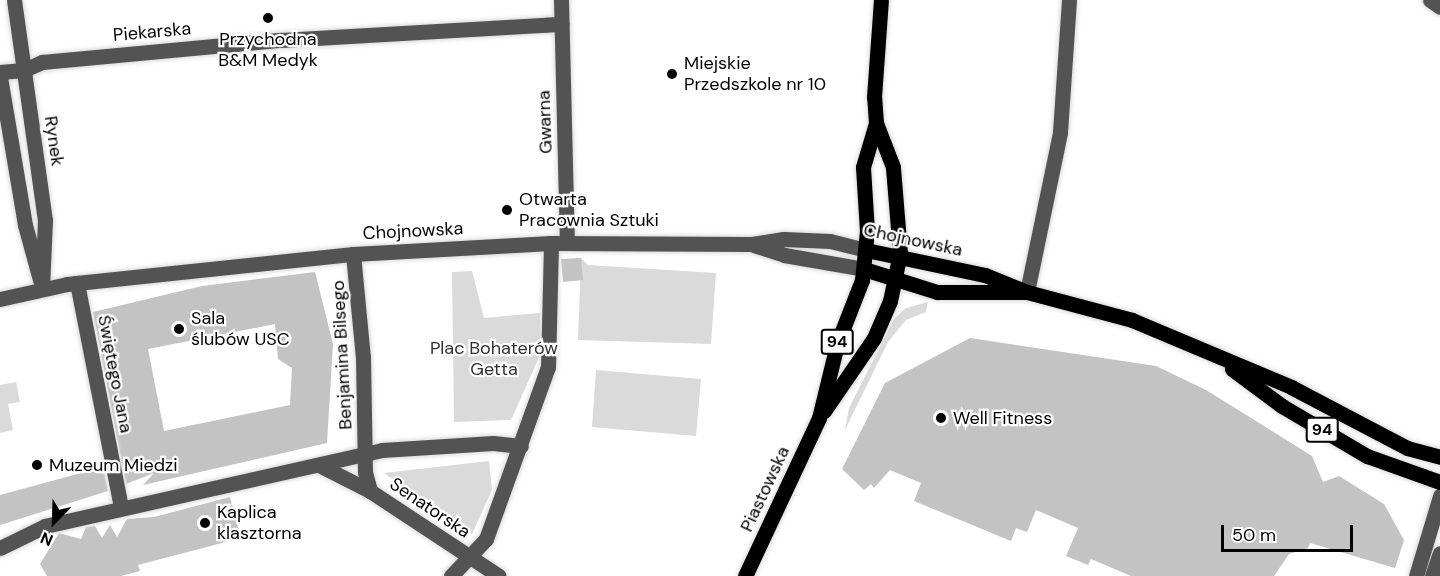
<!DOCTYPE html>
<meta charset="utf-8">
<style>
body{margin:0}
#map{position:relative;width:1440px;height:576px;overflow:hidden;background:#fff;font-family:"DM Sans",sans-serif}
div>[style]{position:absolute}
.green>*{inset:0;background:#dadada}
.building>*{inset:0;background:#c3c3c3}
.roads{filter:drop-shadow(0 0 2px #dbdbdb) drop-shadow(0 0 2px #dbdbdb)}
.minor>*{height:15px;margin:-7.5px;padding:0 7.5px;transform-origin:7.5px;border-radius:7.5px;background:#535353}
.major>*{height:15px;margin:-7.5px;padding:0 7.5px;transform-origin:7.5px;border-radius:7.5px;background:#000}
.dots>*{width:16px;height:16px;translate:-50% -50%;box-sizing:border-box;border:3px solid #fff;border-radius:50%}
span{translate:-50% -50%;white-space:nowrap;text-align:center;line-height:1.15;-webkit-text-stroke:4.5px #fff;paint-order:stroke}
.shield-label span{padding:2px 4px;background:#fff;border:2px solid;border-radius:4px;-webkit-text-stroke-width:0}
.shield-label{font-size:16px;color:#000;font-weight:700}
.street-label{font-size:18px;color:#000}
.poi-label{font-size:18px;color:#000}
.left{translate:0 -50%;text-align:left}
.park-label{font-size:18px;color:#313131}
.north{position:absolute;left:24px;top:492px;width:60px;height:60px;-webkit-text-stroke:4px #fff;paint-order:stroke;rotate:203deg;font-size:16px;font-weight:700;line-height:24px;text-align:center;color:#000}
.north::after{content:'';display:block;margin:auto;width:21px;height:27px;background:#000;clip-path:polygon(50% 0,100% 100%,50% 72%,0 100%)}
.scale{position:absolute;left:1221px;top:525px;width:132px;height:27px;box-sizing:border-box;border:3px solid #000;border-top:0;padding-left:8px;font-size:18px;line-height:21px;white-space:nowrap;color:#000;-webkit-text-stroke:4px #fff;paint-order:stroke}
</style>
<div id="map">
<div class="green">
<i style="clip-path:polygon(581px 258px,588px 265px,716px 273px,711px 344px,578px 340px)"></i>
<i style="clip-path:polygon(472px 271px,484px 318px,540px 313px,541px 353px,511px 420px,454px 422px,452px 272px)"></i>
<i style="clip-path:polygon(928px 302px,926px 312px,906px 320px,888px 342px,845px 430px,849px 408px,894px 319px,906px 308px)"></i>
<i style="clip-path:polygon(596px 370px,701px 379px,696px 436px,592px 427px)"></i>
<i style="clip-path:polygon(16px 382px,20px 402px,8px 404px,13px 430px,0 433px,0 385px)"></i>
<i style="clip-path:polygon(489px 461px,492px 490px,472px 534px,384px 473px)"></i>
</div>
<div class="building">
<i style="clip-path:polygon(581px 258px,583px 280px,563px 282px,561px 259px)"></i>
<i style="clip-path:polygon(evenodd,315px 272px,333px 344px,327px 443px,143px 485px,154px 473px,126px 484px,93px 312px,202px 286px,315px 272px,275px 324px,278px 359px,292px 368px,290px 405px,164px 431px,148px 349px,275px 324px)"></i>
<i style="clip-path:polygon(970px 338px,1156px 366px,1206px 390px,1312px 456px,1323px 482px,1339px 476px,1384px 504px,1404px 540px,1395px 568px,1310px 543px,1308px 548px,1289px 554px,1274px 576px,1131px 576px,1091px 559px,1088px 565px,1066px 556px,1078px 528px,1036px 510px,1027px 532px,1016px 528px,1011px 541px,914px 501px,921px 483px,890px 470px,874px 488px,871px 484px,864px 490px,842px 469px,885px 383px)"></i>
<i style="clip-path:polygon(103px 467px,108px 491px,0 525px,0 495px)"></i>
<i style="clip-path:polygon(230px 497px,241px 538px,138px 565px,140px 571px,121px 576px,47px 576px,40px 564px,59px 533px,81px 539px,86px 527px,95px 526px,102px 538px,110px 525px,117px 537px,127px 519px,154px 517px)"></i>
</div>
<div class="roads">
<div class="minor">
<i style="left:14px;top:0;width:222px;rotate:82deg"></i>
<i style="left:45px;top:220px;width:69px;rotate:92.5deg"></i>
<i style="left:561px;top:0;width:242px;rotate:88.6deg"></i>
<i style="left:1430px;top:0;width:12px;rotate:35deg"></i>
<i style="left:0;top:72px;width:24px;rotate:-5deg"></i>
<i style="left:24px;top:70px;width:20px;rotate:-24deg"></i>
<i style="left:42px;top:62px;width:240px;rotate:-5.3deg"></i>
<i style="left:281px;top:40px;width:281px;rotate:-3.3deg"></i>
<i style="left:0;top:77px;width:150px;rotate:80.4deg"></i>
<i style="left:25px;top:225px;width:57px;rotate:74.7deg"></i>
<i style="left:754px;top:245px;width:32px;rotate:18deg"></i>
<i style="left:784px;top:255px;width:81px;rotate:9.9deg"></i>
<i style="left:353px;top:254px;width:103px;rotate:84.5deg"></i>
<i style="left:363px;top:357px;width:115px;rotate:89deg"></i>
<i style="left:365px;top:472px;width:20px;rotate:75deg"></i>
<i style="left:77px;top:283px;width:229px;rotate:78.9deg"></i>
<i style="left:1027px;top:292px;width:163px;rotate:-78.3deg"></i>
<i style="left:1060px;top:132px;width:132px;rotate:-86.1deg"></i>
<i style="left:0;top:299px;width:69px;rotate:-12.6deg"></i>
<i style="left:67px;top:284px;width:288px;rotate:-6deg"></i>
<i style="left:353px;top:254px;width:198px;rotate:-3.2deg"></i>
<i style="left:551px;top:243px;width:201px;rotate:0.3deg"></i>
<i style="left:752px;top:244px;width:32px;rotate:-9deg"></i>
<i style="left:784px;top:239px;width:46px;rotate:2.5deg"></i>
<i style="left:830px;top:241px;width:37px;rotate:14deg"></i>
<i style="left:319px;top:465px;width:57px;rotate:27deg"></i>
<i style="left:370px;top:491px;width:154px;rotate:33.4deg"></i>
<i style="left:0;top:548px;width:50px;rotate:-26.1deg"></i>
<i style="left:45px;top:526px;width:345px;rotate:-12.7deg"></i>
<i style="left:382px;top:450px;width:111px;rotate:-3.6deg"></i>
<i style="left:493px;top:443px;width:28px;rotate:6deg"></i>
<i style="left:451px;top:576px;width:51px;rotate:-46.6deg"></i>
<i style="left:486px;top:539px;width:183px;rotate:-70.2deg"></i>
<i style="left:548px;top:367px;width:124px;rotate:-88.6deg"></i>
<i style="left:1416px;top:576px;width:84px;rotate:-73.3deg"></i>
<i style="left:1432px;top:576px;width:24px;rotate:-71deg"></i>
</div>
<div class="major">
<i style="left:866px;top:250px;width:122px;rotate:11.9deg"></i>
<i style="left:985px;top:275px;width:45px;rotate:22deg"></i>
<i style="left:1027px;top:292px;width:109px;rotate:14.9deg"></i>
<i style="left:1132px;top:320px;width:173px;rotate:22.8deg"></i>
<i style="left:1291px;top:387px;width:131px;rotate:27.7deg"></i>
<i style="left:1407px;top:448px;width:34px;rotate:15deg"></i>
<i style="left:864px;top:269px;width:77px;rotate:17.5deg"></i>
<i style="left:937px;top:292px;width:88px"></i>
<i style="left:1232px;top:369px;width:62px;rotate:36.5deg"></i>
<i style="left:1282px;top:406px;width:99px;rotate:30.5deg"></i>
<i style="left:1367px;top:456px;width:77px;rotate:19.6deg"></i>
<i style="left:824px;top:411px;width:88px;rotate:-55.6deg"></i>
<i style="left:874px;top:338px;width:40px;rotate:-66.6deg"></i>
<i style="left:890px;top:301px;width:49px;rotate:-78.2deg"></i>
<i style="left:900px;top:253px;width:86px;rotate:-94.7deg"></i>
<i style="left:893px;top:167px;width:47px;rotate:-111.1deg"></i>
<i style="left:876px;top:123px;width:26px;rotate:-94deg"></i>
<i style="left:874px;top:97px;width:97px;rotate:-85.9deg"></i>
<i style="left:745px;top:576px;width:174px;rotate:-64.9deg"></i>
<i style="left:819px;top:418px;width:76px;rotate:-76.3deg"></i>
<i style="left:837px;top:344px;width:69px;rotate:-68.7deg"></i>
<i style="left:862px;top:280px;width:49px;rotate:-84.2deg"></i>
<i style="left:867px;top:231px;width:64px;rotate:-93.6deg"></i>
<i style="left:863px;top:167px;width:46px;rotate:-73.5deg"></i>
</div>
</div>
<div class="dots">
<i style="left:268px;top:18px;background:#000"></i>
<i style="left:672px;top:74px;background:#000"></i>
<i style="left:507px;top:210px;background:#000"></i>
<i style="left:179px;top:329px;background:#000"></i>
<i style="left:941px;top:418px;background:#000"></i>
<i style="left:37px;top:465px;background:#000"></i>
<i style="left:205px;top:523px;background:#000"></i>
</div>
<div class="shield-label">
<span style="left:837px;top:342px">94</span>
<span style="left:1322px;top:430px">94</span>
</div>
<div class="street-label">
<span style="left:152px;top:32px;rotate:-5deg">Piekarska</span>
<span style="left:545px;top:122px;rotate:-92deg">Gwarna</span>
<span style="left:54px;top:141px;rotate:82deg">Rynek</span>
<span style="left:413px;top:231px;rotate:-3deg">Chojnowska</span>
<span style="left:913px;top:240px;rotate:12deg">Chojnowska</span>
<span style="left:342px;top:355px;rotate:-93deg">Benjamina Bilsego</span>
<span style="left:115px;top:374px;rotate:79deg">Świętego Jana</span>
<span style="left:765px;top:489px;rotate:-65deg">Piastowska</span>
<span style="left:430px;top:508px;rotate:34deg">Senatorska</span>
</div>
<div class="poi-label">
<span style="left:268px;top:50px">Przychodna<br>B&amp;M Medyk</span>
<span class="left" style="left:684px;top:74px">Miejskie<br>Przedszkole nr 10</span>
<span class="left" style="left:519px;top:210px">Otwarta<br>Pracownia Sztuki</span>
<span class="left" style="left:191px;top:329px">Sala<br>ślubów USC</span>
<span class="left" style="left:953px;top:418px">Well Fitness</span>
<span class="left" style="left:49px;top:465px">Muzeum Miedzi</span>
<span class="left" style="left:217px;top:523px">Kaplica<br>klasztorna</span>
</div>
<div class="park-label">
<span style="left:494px;top:359px">Plac Bohaterów<br>Getta</span>
</div>
<div class="north">N</div>
<div class="scale">50 m</div>
</div>
